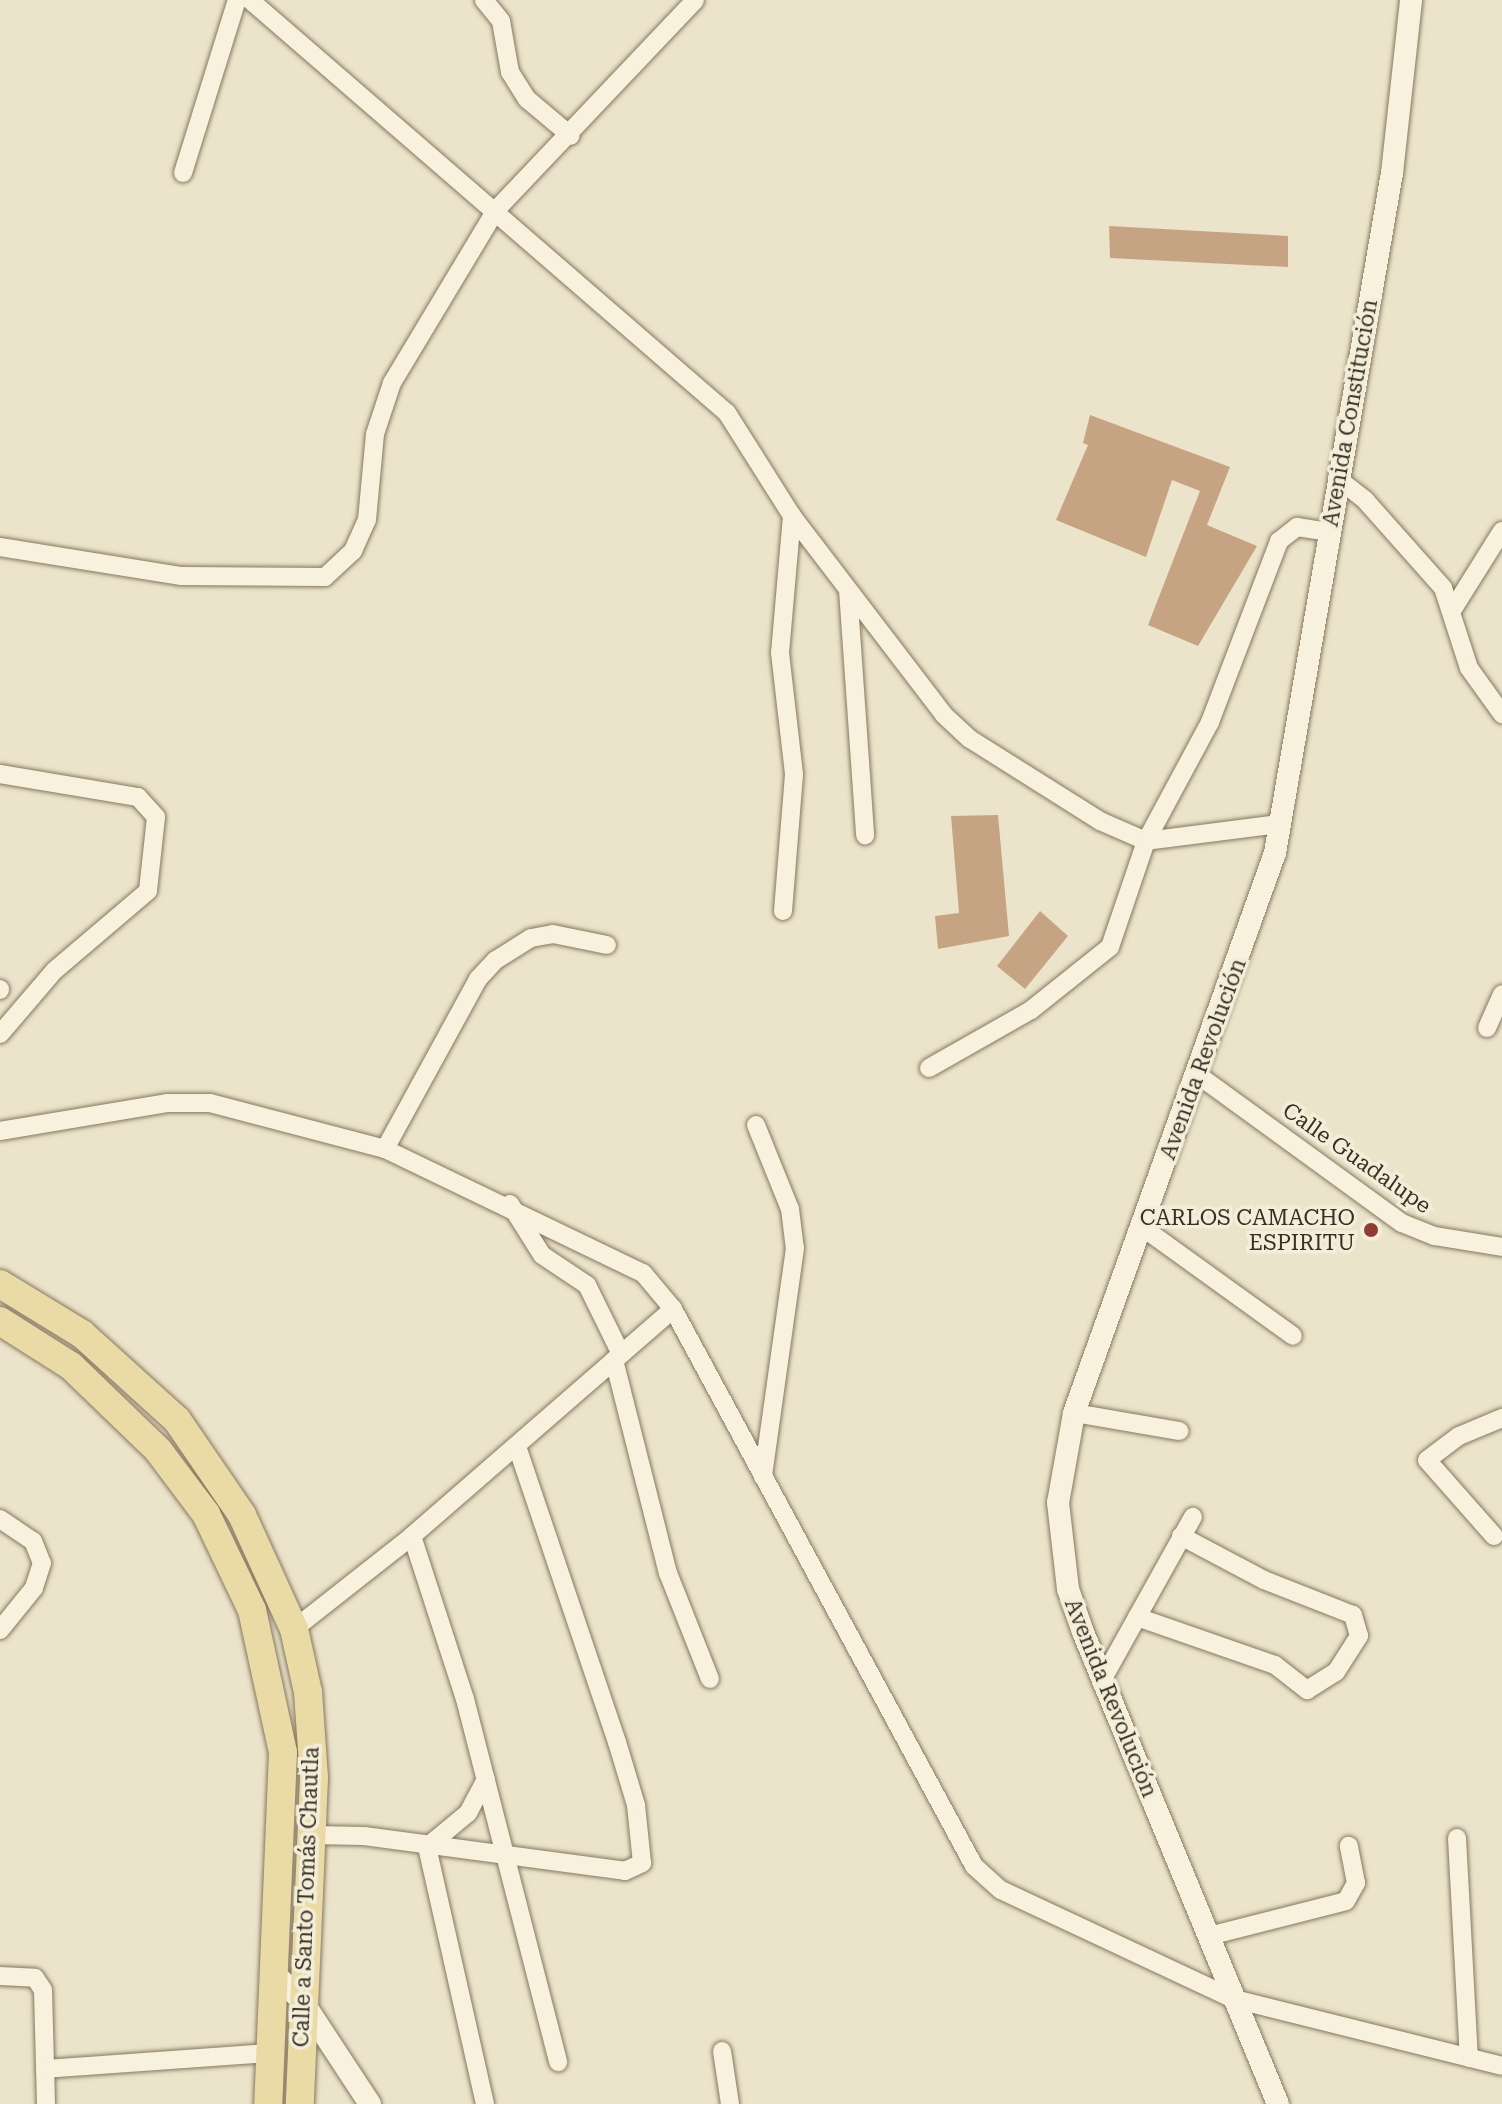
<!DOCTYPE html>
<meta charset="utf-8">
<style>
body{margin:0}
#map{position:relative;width:1502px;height:2104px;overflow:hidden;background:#ebe4ca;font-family:"Roboto Serif",serif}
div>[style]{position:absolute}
.building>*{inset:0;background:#c6a483}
.roads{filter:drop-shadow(0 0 2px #877760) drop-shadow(0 0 2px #877760)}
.minor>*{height:18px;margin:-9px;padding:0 9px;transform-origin:9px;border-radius:9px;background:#f7f1dd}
.tertiary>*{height:22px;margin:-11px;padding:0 11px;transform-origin:11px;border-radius:11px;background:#f7f1dd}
.primary>*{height:28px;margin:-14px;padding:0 14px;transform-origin:14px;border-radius:14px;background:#eadaa6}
.dots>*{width:22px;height:22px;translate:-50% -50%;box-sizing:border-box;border:4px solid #f3eed9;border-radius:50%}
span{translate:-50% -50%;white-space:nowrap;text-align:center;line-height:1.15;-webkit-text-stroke:7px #f3eed9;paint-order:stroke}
.street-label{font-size:22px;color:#392f22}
.poi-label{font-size:22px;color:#392f22}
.right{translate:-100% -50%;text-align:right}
</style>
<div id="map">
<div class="building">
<i style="clip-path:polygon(1109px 226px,1288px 236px,1288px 267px,1110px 258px)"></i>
<i style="clip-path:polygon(1090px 415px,1230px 467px,1207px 525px,1257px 546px,1198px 646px,1148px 625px,1200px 491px,1172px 480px,1146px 557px,1056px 520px,1088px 445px,1083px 443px)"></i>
<i style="clip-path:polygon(998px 815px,1009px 936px,938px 949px,935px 916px,959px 913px,951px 816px)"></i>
<i style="clip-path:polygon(1040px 911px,1068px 936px,1025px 989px,997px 966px)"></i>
</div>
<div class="roads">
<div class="minor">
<i style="left:250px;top:0;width:631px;rotate:40.89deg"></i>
<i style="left:727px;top:413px;width:122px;rotate:57.7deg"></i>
<i style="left:792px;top:516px;width:250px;rotate:52.6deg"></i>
<i style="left:944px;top:715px;width:35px;rotate:43deg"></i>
<i style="left:970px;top:739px;width:154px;rotate:32.2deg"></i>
<i style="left:1100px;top:821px;width:50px;rotate:23.5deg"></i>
<i style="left:1146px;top:841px;width:133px;rotate:-7.3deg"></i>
<i style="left:484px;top:0;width:27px;rotate:51deg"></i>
<i style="left:501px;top:21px;width:52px;rotate:80deg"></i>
<i style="left:510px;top:72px;width:32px;rotate:58deg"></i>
<i style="left:527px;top:99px;width:57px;rotate:40.1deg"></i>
<i style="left:183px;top:173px;width:181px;rotate:-72.7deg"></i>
<i style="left:1337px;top:478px;width:36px;rotate:38deg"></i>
<i style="left:1365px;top:500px;width:118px;rotate:48.4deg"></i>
<i style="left:1443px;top:588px;width:84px;rotate:72deg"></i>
<i style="left:1469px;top:668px;width:57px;rotate:54.3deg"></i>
<i style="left:0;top:547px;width:184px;rotate:9.1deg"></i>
<i style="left:182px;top:576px;width:143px;rotate:0.4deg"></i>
<i style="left:325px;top:577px;width:38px;rotate:-43deg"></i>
<i style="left:353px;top:551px;width:34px;rotate:-66deg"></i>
<i style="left:367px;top:520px;width:86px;rotate:-84.7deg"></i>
<i style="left:375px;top:434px;width:54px;rotate:-71.6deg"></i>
<i style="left:392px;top:383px;width:202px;rotate:-59deg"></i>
<i style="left:496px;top:210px;width:289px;rotate:-46.5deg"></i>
<i style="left:848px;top:590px;width:246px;rotate:86deg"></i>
<i style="left:1453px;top:609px;width:92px;rotate:-57.9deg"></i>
<i style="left:0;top:774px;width:140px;rotate:9.5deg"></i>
<i style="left:138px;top:797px;width:27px;rotate:48deg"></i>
<i style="left:156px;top:817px;width:74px;rotate:96.2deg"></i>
<i style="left:148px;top:891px;width:123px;rotate:139.6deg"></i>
<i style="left:54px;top:971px;width:83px;rotate:130.6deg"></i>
<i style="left:783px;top:911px;width:137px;rotate:-85.4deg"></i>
<i style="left:794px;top:774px;width:122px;rotate:-96.6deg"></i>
<i style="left:780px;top:653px;width:138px;rotate:-85deg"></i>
<i style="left:0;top:989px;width:1px;rotate:90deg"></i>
<i style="left:1487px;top:1028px;width:37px;rotate:-66deg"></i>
<i style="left:929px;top:1068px;width:117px;rotate:-29.6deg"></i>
<i style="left:1031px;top:1010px;width:101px;rotate:-38.6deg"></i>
<i style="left:1110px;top:947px;width:112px;rotate:-71.2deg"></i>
<i style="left:1146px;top:841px;width:135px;rotate:-61.7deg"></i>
<i style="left:1210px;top:722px;width:194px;rotate:-69.1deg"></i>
<i style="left:1279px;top:541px;width:23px;rotate:-38deg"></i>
<i style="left:1297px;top:527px;width:33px;rotate:9deg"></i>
<i style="left:1198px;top:1075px;width:252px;rotate:36deg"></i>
<i style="left:1402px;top:1223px;width:35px;rotate:22deg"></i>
<i style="left:1435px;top:1236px;width:68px;rotate:9.3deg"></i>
<i style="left:756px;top:1125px;width:91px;rotate:68deg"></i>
<i style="left:790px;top:1209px;width:39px;rotate:83deg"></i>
<i style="left:795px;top:1248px;width:231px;rotate:98deg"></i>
<i style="left:0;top:1131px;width:169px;rotate:-9.5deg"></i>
<i style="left:167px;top:1103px;width:43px"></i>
<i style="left:210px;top:1103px;width:181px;rotate:14.7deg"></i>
<i style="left:385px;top:1149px;width:286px;rotate:25.7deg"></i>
<i style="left:643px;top:1273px;width:47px;rotate:50.2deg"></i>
<i style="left:673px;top:1309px;width:633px;rotate:61.61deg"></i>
<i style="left:974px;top:1866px;width:36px;rotate:42deg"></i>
<i style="left:1001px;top:1890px;width:257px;rotate:25.1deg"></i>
<i style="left:1234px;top:1999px;width:276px;rotate:14deg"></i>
<i style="left:385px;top:1149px;width:194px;rotate:-61.3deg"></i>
<i style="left:478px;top:979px;width:26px;rotate:-47deg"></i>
<i style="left:496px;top:960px;width:41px;rotate:-32.2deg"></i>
<i style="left:531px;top:938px;width:22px;rotate:-10deg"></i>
<i style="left:553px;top:934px;width:55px;rotate:11.5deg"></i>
<i style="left:510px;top:1204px;width:60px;rotate:57.9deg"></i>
<i style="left:542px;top:1255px;width:54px;rotate:33.7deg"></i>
<i style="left:587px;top:1285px;width:77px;rotate:63.8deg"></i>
<i style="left:1142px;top:1227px;width:186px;rotate:35.8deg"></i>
<i style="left:614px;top:1360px;width:220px;rotate:75.8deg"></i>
<i style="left:668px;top:1573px;width:114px;rotate:68.4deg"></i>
<i style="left:1074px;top:1413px;width:107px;rotate:9.7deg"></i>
<i style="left:0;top:1519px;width:40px;rotate:34deg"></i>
<i style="left:33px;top:1541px;width:24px;rotate:68deg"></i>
<i style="left:42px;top:1563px;width:26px;rotate:108deg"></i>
<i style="left:34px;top:1588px;width:54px;rotate:129deg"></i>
<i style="left:412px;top:1536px;width:171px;rotate:72deg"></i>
<i style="left:465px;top:1699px;width:375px;rotate:75.6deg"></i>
<i style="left:1494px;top:1536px;width:101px;rotate:-131.4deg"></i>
<i style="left:1427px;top:1460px;width:40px;rotate:-37deg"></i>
<i style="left:1459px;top:1436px;width:47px;rotate:-22.7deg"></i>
<i style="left:1137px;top:1617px;width:146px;rotate:19.2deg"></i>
<i style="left:1275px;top:1665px;width:41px;rotate:38deg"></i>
<i style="left:1307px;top:1690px;width:34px;rotate:-32deg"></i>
<i style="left:1336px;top:1672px;width:43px;rotate:-57.4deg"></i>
<i style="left:1359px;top:1636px;width:22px;rotate:-106deg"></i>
<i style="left:1353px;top:1615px;width:96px;rotate:-158.5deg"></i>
<i style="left:1264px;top:1580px;width:94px;rotate:-152.1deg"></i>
<i style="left:294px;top:1629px;width:150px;rotate:-38.2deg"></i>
<i style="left:412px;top:1536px;width:346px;rotate:-41deg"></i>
<i style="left:1101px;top:1682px;width:189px;rotate:-60.9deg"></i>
<i style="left:312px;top:1835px;width:52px;rotate:1.1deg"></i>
<i style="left:364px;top:1836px;width:263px;rotate:7.6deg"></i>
<i style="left:625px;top:1871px;width:19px;rotate:-25deg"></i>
<i style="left:642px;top:1863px;width:58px;rotate:-95.9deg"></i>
<i style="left:636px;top:1805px;width:66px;rotate:-106.8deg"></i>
<i style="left:617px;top:1742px;width:312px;rotate:-108.7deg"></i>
<i style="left:1457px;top:1838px;width:220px;rotate:86.9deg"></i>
<i style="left:1209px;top:1936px;width:141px;rotate:-14.3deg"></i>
<i style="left:1346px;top:1901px;width:21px;rotate:-61deg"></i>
<i style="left:1356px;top:1883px;width:38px;rotate:-101deg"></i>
<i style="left:0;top:1976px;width:35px;rotate:3deg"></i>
<i style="left:35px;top:1978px;width:14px;rotate:56deg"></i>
<i style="left:43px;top:1990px;width:114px;rotate:88.5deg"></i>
<i style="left:722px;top:2051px;width:54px;rotate:81.4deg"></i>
<i style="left:45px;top:2069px;width:226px;rotate:-4.1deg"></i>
<i style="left:485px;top:2104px;width:263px;rotate:-102.7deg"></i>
<i style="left:427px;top:1847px;width:53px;rotate:-39.7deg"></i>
<i style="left:468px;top:1813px;width:38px;rotate:-62deg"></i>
</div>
<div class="tertiary">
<i style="left:273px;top:1972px;width:42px;rotate:45deg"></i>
<i style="left:303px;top:2002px;width:122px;rotate:56.7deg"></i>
<i style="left:1278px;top:2104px;width:511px;rotate:-112.45deg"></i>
<i style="left:1083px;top:1632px;width:46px;rotate:-109.2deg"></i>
<i style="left:1068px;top:1589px;width:87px;rotate:-96.6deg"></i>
<i style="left:1058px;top:1503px;width:91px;rotate:-79.9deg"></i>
<i style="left:1074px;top:1413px;width:595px;rotate:-70.26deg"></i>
<i style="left:1275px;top:853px;width:690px;rotate:-80.24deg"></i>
<i style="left:1392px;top:173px;width:174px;rotate:-83.7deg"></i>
</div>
<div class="primary">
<i style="left:0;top:1284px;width:96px;rotate:31.4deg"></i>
<i style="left:82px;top:1334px;width:128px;rotate:42.2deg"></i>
<i style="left:177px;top:1420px;width:115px;rotate:55.6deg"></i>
<i style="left:242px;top:1515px;width:125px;rotate:65.5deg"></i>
<i style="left:294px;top:1629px;width:65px;rotate:77.5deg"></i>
<i style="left:308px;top:1692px;width:86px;rotate:86deg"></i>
<i style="left:314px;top:1778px;width:326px;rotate:92.5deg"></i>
<i style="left:0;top:1321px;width:84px;rotate:32.4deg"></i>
<i style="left:71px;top:1366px;width:121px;rotate:44deg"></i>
<i style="left:158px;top:1450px;width:80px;rotate:53.1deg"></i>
<i style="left:206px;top:1514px;width:106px;rotate:64.4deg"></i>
<i style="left:252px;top:1610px;width:145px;rotate:77.7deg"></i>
<i style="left:283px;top:1752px;width:352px;rotate:92.4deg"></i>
</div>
</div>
<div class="dots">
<i style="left:1371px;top:1230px;background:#913b35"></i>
</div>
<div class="street-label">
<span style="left:1350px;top:413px;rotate:-80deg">Avenida Constitución</span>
<span style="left:1203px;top:1059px;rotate:-70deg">Avenida Revolución</span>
<span style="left:1357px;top:1158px;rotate:35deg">Calle Guadalupe</span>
<span style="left:1111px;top:1698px;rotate:68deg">Avenida Revolución</span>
<span style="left:306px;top:1897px;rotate:-88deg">Calle a Santo Tomás Chautla</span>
</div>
<div class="poi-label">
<span class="right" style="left:1355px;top:1230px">CARLOS CAMACHO<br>ESPIRITU</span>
</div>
</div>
